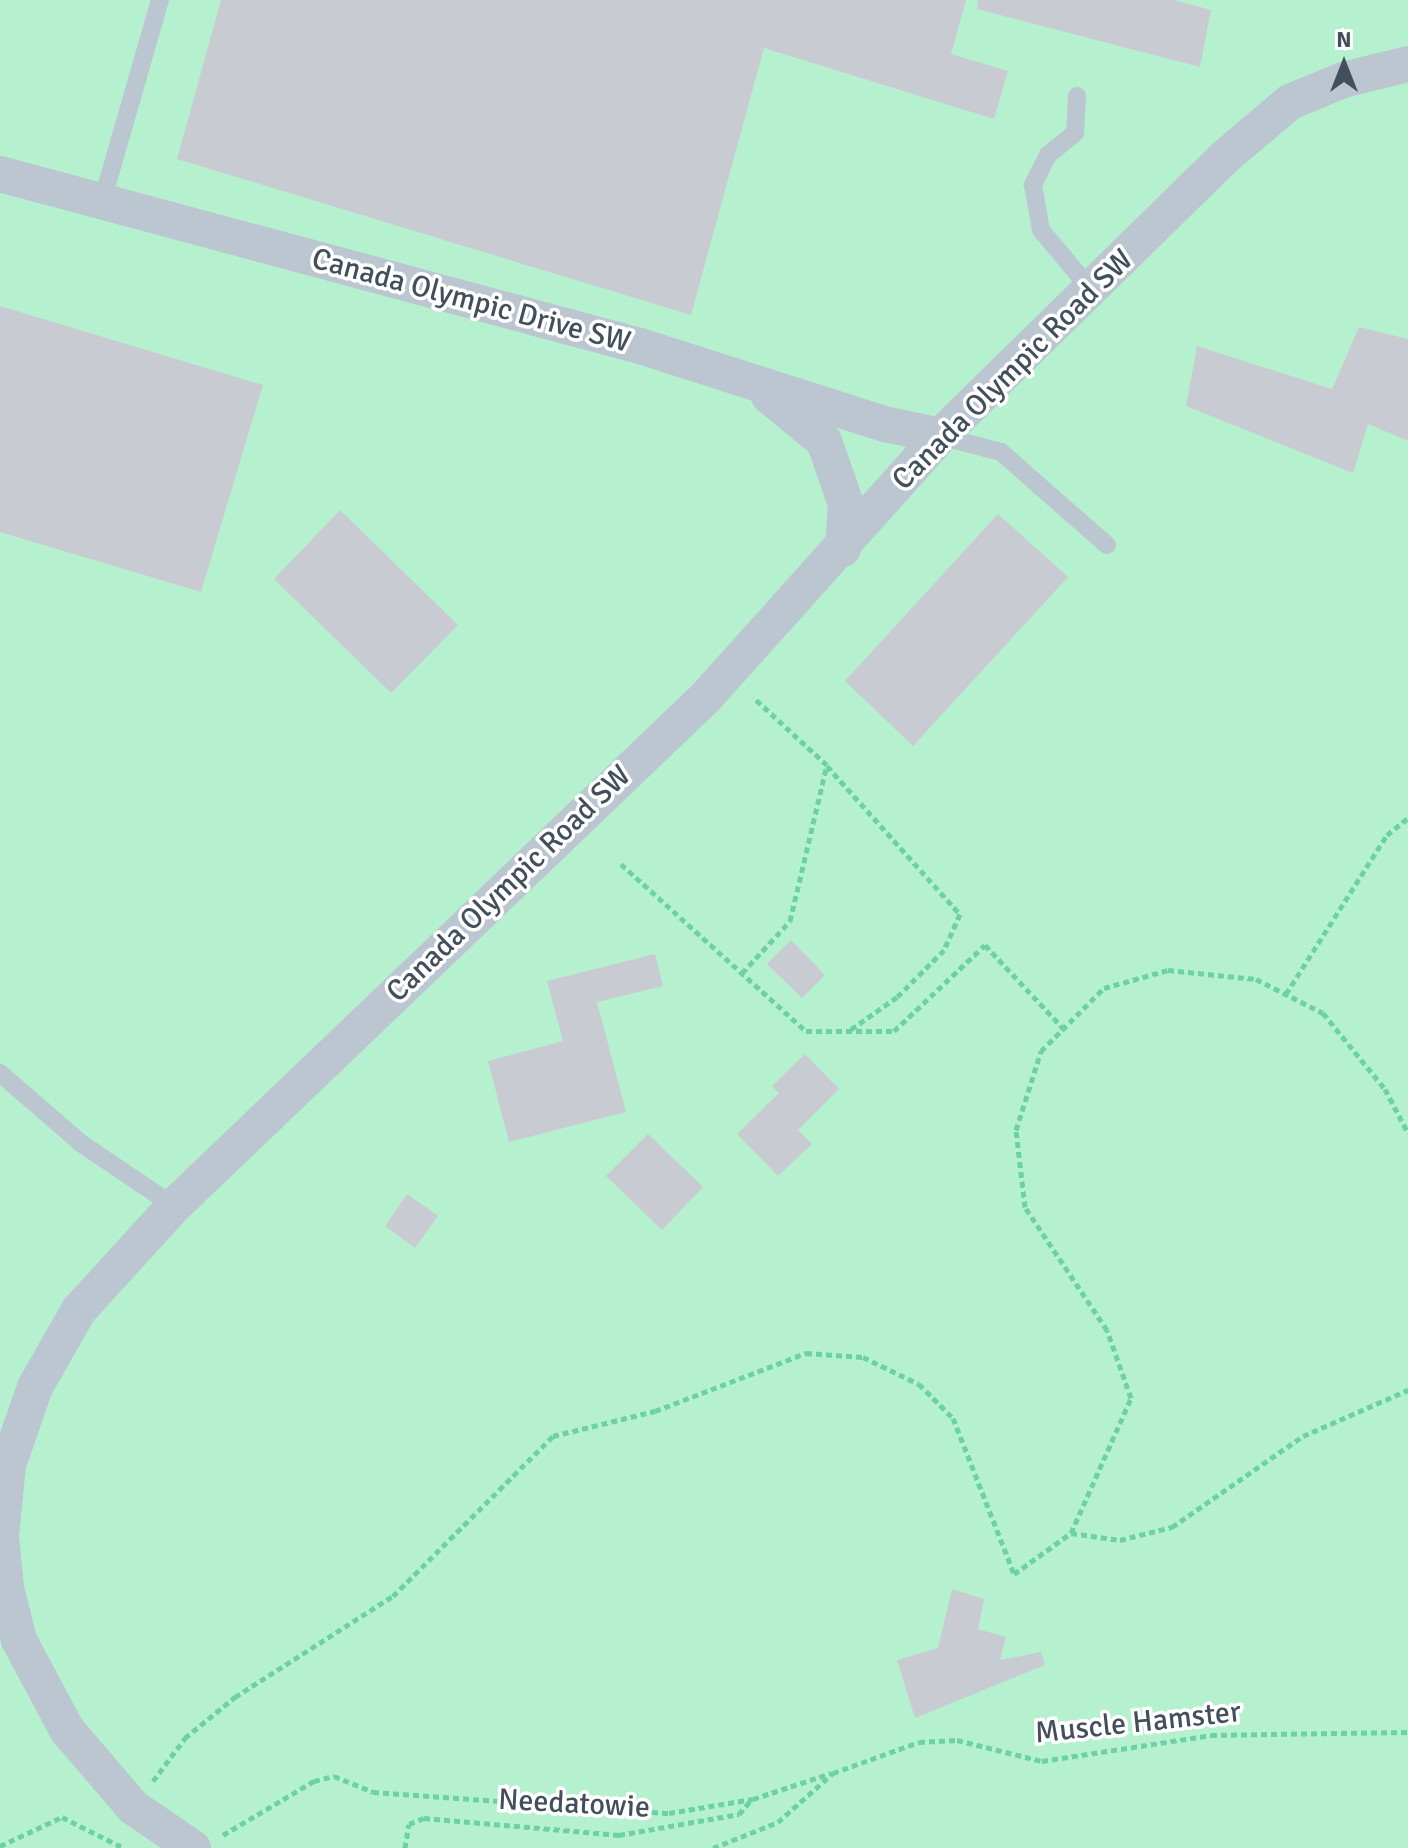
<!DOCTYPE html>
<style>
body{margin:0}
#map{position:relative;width:1408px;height:1848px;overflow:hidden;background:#efecec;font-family:Signika,sans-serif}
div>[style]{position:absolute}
.green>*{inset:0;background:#b6f1cf}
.building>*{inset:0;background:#c8cbd2}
.path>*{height:5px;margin-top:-2.5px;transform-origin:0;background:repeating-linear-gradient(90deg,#6cd1a3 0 6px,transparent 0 10px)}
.lane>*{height:18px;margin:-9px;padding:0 9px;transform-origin:9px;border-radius:9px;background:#bbc6d0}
.street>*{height:36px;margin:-18px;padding:0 18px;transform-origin:18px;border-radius:18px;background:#bbc6d0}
span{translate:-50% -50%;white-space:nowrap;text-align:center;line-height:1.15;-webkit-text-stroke:7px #fff;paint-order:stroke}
.street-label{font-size:30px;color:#434f5b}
.north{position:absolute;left:1304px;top:24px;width:80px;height:80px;-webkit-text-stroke:6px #fff;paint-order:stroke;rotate:0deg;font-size:22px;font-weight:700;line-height:32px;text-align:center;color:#434f5b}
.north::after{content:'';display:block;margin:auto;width:28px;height:36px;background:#434f5b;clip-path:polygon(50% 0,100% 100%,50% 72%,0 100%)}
</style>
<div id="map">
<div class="green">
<i style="clip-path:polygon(0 0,1408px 0,1408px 1848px,0 1848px)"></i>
</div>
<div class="building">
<i style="clip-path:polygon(221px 0,966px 0,951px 54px,1008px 71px,994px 119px,764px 48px,691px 315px,177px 159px)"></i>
<i style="clip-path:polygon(978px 0,1173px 0,1211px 10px,1200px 67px,977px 9px)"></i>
<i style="clip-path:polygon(0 306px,263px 385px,201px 592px,0 532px)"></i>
<i style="clip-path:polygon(1359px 327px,1408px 339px,1408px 441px,1368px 424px,1353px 473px,1186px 406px,1197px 346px,1332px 389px)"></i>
<i style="clip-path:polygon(340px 510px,458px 625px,391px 693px,274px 579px)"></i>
<i style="clip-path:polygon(998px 514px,1068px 577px,913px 746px,845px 681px)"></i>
<i style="clip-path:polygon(791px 940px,825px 975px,802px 998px,767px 964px)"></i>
<i style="clip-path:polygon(655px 954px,663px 986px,597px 1002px,626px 1112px,509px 1142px,488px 1061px,563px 1041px,547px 981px)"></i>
<i style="clip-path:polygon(805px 1054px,839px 1089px,798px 1130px,812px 1144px,778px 1176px,737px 1134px,779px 1093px,772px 1086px)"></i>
<i style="clip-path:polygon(648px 1134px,703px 1187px,662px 1230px,606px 1176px)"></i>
<i style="clip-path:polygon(407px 1194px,438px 1216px,415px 1248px,385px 1226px)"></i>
<i style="clip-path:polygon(952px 1589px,984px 1599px,978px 1629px,1006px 1637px,1000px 1660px,1041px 1652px,1045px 1665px,915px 1718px,897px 1660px,938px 1648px)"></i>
</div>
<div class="path">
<i style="left:827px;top:766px;width:199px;rotate:48.1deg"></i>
<i style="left:960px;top:914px;width:39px;rotate:114deg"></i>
<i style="left:944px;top:950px;width:66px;rotate:135deg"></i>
<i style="left:897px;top:997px;width:57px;rotate:144.9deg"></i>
<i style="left:621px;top:864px;width:249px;rotate:42.1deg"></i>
<i style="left:806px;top:1031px;width:88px"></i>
<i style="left:894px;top:1031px;width:125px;rotate:-43.4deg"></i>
<i style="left:985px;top:945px;width:115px;rotate:46.8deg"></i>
<i style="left:742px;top:973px;width:71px;rotate:-47.3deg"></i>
<i style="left:790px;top:921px;width:160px;rotate:-76.7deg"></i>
<i style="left:827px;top:765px;width:100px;rotate:-137.4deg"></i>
<i style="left:1286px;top:994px;width:188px;rotate:-57.6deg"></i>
<i style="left:1387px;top:835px;width:27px;rotate:-39deg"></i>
<i style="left:1071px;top:1533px;width:49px;rotate:8.1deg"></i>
<i style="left:1120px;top:1540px;width:54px;rotate:-14deg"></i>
<i style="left:1172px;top:1527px;width:160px;rotate:-34.8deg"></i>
<i style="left:1303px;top:1436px;width:115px;rotate:-23.7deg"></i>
<i style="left:153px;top:1781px;width:54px;rotate:-53.3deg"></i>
<i style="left:185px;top:1738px;width:65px;rotate:-39.4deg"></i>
<i style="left:235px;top:1697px;width:188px;rotate:-32.6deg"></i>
<i style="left:393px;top:1596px;width:226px;rotate:-45deg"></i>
<i style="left:553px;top:1436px;width:105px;rotate:-13.8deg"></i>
<i style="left:655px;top:1411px;width:162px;rotate:-21deg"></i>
<i style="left:806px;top:1353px;width:57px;rotate:4deg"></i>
<i style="left:863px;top:1357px;width:62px;rotate:25.7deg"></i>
<i style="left:919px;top:1384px;width:48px;rotate:45deg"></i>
<i style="left:953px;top:1418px;width:168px;rotate:68.6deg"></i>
<i style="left:1014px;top:1574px;width:70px;rotate:-35.7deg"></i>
<i style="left:1071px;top:1533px;width:148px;rotate:-66deg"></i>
<i style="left:1131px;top:1398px;width:72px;rotate:-109.4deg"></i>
<i style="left:1107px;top:1330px;width:148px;rotate:-123.7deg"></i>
<i style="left:1025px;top:1207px;width:78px;rotate:-96.7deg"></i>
<i style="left:1016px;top:1130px;width:83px;rotate:-72.4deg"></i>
<i style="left:1041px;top:1051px;width:89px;rotate:-45deg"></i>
<i style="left:1104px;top:988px;width:66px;rotate:-15.7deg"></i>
<i style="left:1168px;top:970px;width:88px;rotate:5.8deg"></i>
<i style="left:1256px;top:979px;width:75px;rotate:26.9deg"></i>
<i style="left:1323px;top:1013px;width:98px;rotate:50.8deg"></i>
<i style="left:1385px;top:1089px;width:50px;rotate:62.4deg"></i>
<i style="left:223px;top:1835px;width:106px;rotate:-30.7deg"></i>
<i style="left:314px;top:1781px;width:21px;rotate:-14deg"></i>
<i style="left:334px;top:1776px;width:42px;rotate:22.3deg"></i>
<i style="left:373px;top:1792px;width:297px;rotate:4.1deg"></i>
<i style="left:669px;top:1813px;width:85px;rotate:-9.5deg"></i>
<i style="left:753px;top:1799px;width:82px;rotate:-18.4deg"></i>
<i style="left:0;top:1846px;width:68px;rotate:-25.1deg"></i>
<i style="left:62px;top:1817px;width:69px;rotate:26.6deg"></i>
<i style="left:405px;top:1848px;width:24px;rotate:-81deg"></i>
<i style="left:409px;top:1824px;width:16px;rotate:-22deg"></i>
<i style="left:424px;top:1818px;width:196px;rotate:5deg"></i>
<i style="left:619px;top:1835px;width:122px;rotate:-9.9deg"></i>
<i style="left:739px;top:1814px;width:20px;rotate:-49deg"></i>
<i style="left:713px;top:1848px;width:70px;rotate:-21.8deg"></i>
<i style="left:778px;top:1822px;width:74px;rotate:-41.7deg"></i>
<i style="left:833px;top:1773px;width:91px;rotate:-19.8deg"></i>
<i style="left:919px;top:1742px;width:38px;rotate:-3deg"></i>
<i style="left:957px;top:1740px;width:88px;rotate:13.9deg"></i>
<i style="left:1042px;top:1761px;width:171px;rotate:-8.7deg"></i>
<i style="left:1211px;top:1735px;width:197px;rotate:-0.9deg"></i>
</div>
<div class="lane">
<i style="left:1077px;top:96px;width:37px;rotate:93deg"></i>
<i style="left:1075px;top:133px;width:35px;rotate:141deg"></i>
<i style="left:1048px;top:155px;width:34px;rotate:117deg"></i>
<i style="left:1033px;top:185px;width:46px;rotate:79.9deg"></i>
<i style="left:1041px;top:230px;width:80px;rotate:50.1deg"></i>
<i style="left:102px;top:202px;width:210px;rotate:-74deg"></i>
<i style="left:940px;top:436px;width:63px;rotate:14.7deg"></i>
<i style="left:1001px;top:452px;width:141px;rotate:41.3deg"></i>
<i style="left:0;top:1073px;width:108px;rotate:40.9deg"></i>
<i style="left:82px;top:1144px;width:111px;rotate:34deg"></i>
</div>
<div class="street">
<i style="left:0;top:174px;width:663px;rotate:15.04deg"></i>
<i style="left:640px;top:346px;width:257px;rotate:17.7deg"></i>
<i style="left:885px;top:424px;width:56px;rotate:12.3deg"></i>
<i style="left:769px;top:396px;width:71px;rotate:39.3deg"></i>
<i style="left:824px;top:441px;width:67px;rotate:70.8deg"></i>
<i style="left:846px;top:504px;width:45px;rotate:93.8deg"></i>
<i style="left:193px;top:1848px;width:73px;rotate:-145.7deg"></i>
<i style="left:133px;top:1807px;width:101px;rotate:-130.6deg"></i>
<i style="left:67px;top:1730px;width:102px;rotate:-118.1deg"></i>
<i style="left:19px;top:1640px;width:54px;rotate:-104deg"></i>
<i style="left:6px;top:1588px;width:52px;rotate:-95.5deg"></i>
<i style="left:1px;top:1536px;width:71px;rotate:-84.4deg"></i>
<i style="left:8px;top:1465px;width:83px;rotate:-70.9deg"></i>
<i style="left:35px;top:1387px;width:89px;rotate:-60.3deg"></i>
<i style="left:79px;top:1310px;width:141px;rotate:-47.6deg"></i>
<i style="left:174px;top:1206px;width:736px;rotate:-43.73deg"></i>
<i style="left:706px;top:697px;width:351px;rotate:-48.1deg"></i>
<i style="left:940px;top:436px;width:400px;rotate:-44.4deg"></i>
<i style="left:1226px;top:156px;width:84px;rotate:-40.2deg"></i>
<i style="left:1290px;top:102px;width:57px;rotate:-22.5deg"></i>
<i style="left:1343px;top:80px;width:67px;rotate:-13.8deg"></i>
</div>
<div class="street-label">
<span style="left:471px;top:301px;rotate:15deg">Canada Olympic Drive SW</span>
<span style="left:1013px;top:370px;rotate:-45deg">Canada Olympic Road SW</span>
<span style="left:509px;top:884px;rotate:-44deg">Canada Olympic Road SW</span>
<span style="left:1138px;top:1723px;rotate:-6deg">Muscle Hamster</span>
<span style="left:574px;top:1804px;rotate:3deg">Needatowie</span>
</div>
<div class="north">N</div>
</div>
